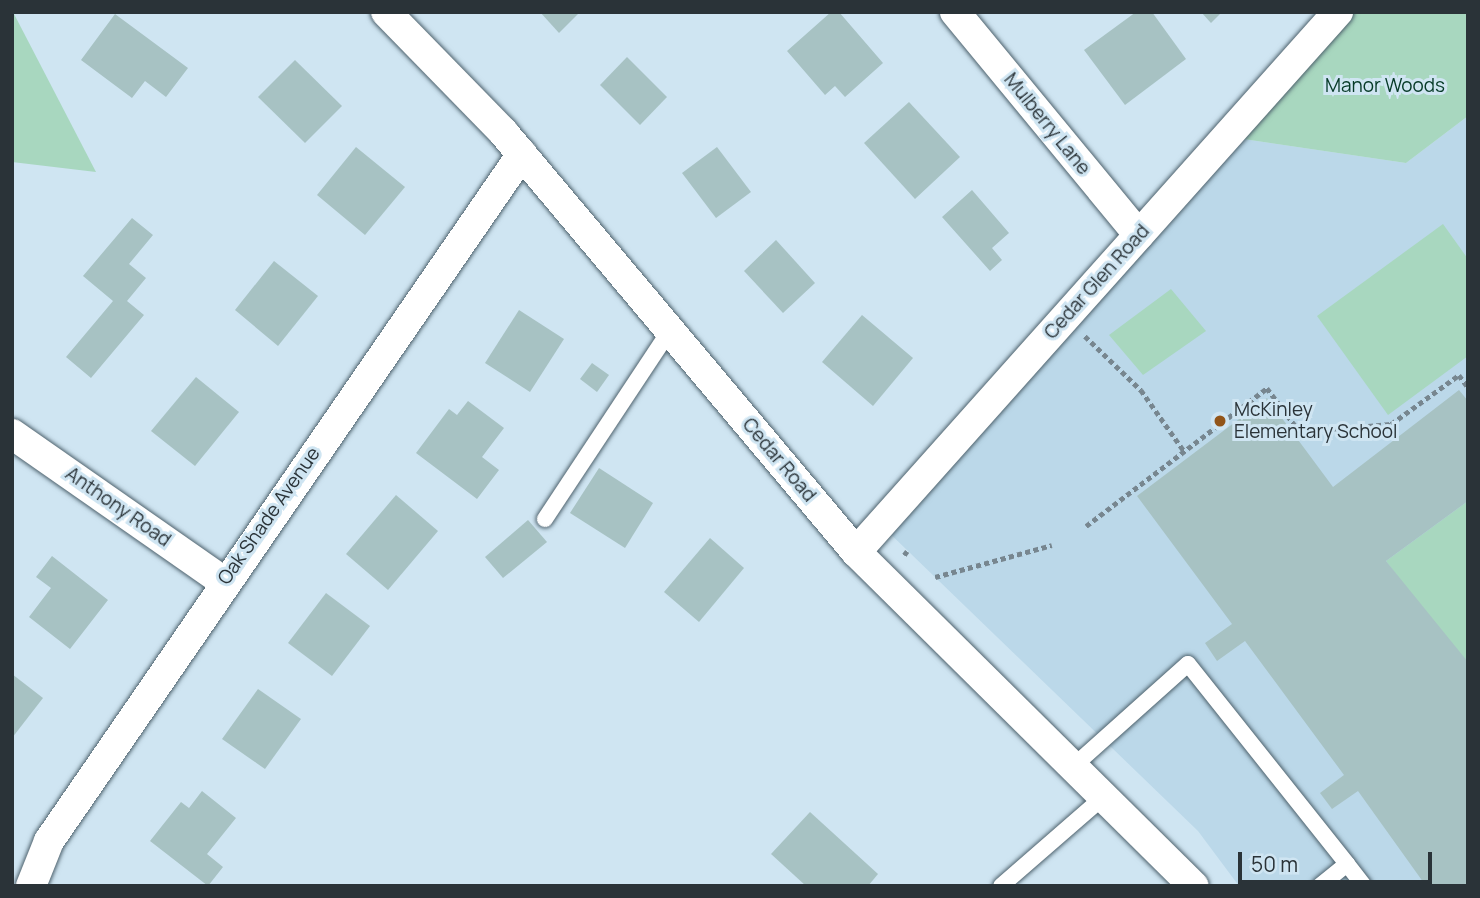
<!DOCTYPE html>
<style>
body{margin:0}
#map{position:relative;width:1480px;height:898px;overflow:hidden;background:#cfe5f2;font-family:Manrope,sans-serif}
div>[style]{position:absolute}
.built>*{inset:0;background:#bbd8e9}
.green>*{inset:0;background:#a8d7bf}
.building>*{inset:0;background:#a7c2c3}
.path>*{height:4.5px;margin-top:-2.25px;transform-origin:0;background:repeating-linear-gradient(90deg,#77868f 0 5px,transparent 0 8.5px)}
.roads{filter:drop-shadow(0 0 2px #4e626d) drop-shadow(0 0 2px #4e626d)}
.service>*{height:16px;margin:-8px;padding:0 8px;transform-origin:8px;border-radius:8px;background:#fff}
.minor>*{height:30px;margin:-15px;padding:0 15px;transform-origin:15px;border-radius:15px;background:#fff}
.dots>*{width:19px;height:19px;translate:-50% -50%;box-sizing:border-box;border:4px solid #cfe5f2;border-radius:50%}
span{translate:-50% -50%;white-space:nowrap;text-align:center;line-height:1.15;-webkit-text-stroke:6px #cfe5f2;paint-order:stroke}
.park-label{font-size:19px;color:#063a27}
.street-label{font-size:19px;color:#2a3338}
.poi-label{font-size:19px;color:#2a3338}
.left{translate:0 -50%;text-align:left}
.frame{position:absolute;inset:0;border:14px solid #2a3338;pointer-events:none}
.scale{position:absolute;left:1238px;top:852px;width:194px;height:32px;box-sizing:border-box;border:4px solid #2a3338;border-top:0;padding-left:9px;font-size:21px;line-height:24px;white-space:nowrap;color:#2a3338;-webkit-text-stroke:5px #cfe5f2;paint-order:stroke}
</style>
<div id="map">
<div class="built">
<i style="clip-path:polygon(1468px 116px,1468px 886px,1239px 886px,1198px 831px,880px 524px,1223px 136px,1406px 163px)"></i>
</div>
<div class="green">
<i style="clip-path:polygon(12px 12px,13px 12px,96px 172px,12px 162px)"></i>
<i style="clip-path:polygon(1338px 12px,1468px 12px,1468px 116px,1406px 163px,1223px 136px)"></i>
<i style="clip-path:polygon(1443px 224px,1468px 259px,1468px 356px,1388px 415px,1317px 316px)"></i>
<i style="clip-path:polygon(1171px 289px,1206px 331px,1143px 375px,1109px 335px)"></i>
<i style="clip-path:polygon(1468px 501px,1468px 662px,1464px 664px,1386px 561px)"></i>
</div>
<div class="building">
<i style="clip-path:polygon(540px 12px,580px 12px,559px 33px)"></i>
<i style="clip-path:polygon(831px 12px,839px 12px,883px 63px,845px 97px,835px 86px,825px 95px,787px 51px)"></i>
<i style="clip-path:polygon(1136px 12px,1152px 12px,1186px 59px,1125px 105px,1084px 50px)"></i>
<i style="clip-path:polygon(1201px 12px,1222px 12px,1211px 23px)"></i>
<i style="clip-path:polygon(115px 14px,188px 68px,166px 97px,145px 81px,132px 98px,81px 60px)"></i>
<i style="clip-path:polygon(627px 57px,667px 97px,640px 125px,600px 85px)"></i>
<i style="clip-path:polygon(295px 60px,342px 106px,305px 143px,258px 97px)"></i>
<i style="clip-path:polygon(909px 102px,960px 157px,915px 199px,864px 143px)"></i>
<i style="clip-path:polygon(356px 147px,405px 187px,365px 235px,317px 195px)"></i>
<i style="clip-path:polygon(717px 147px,751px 192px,716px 218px,682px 173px)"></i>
<i style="clip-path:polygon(972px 190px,1009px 233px,992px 248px,1002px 260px,990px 271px,942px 217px)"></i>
<i style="clip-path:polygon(132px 218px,153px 235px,129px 264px,146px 278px,127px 301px,144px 315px,91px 378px,66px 357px,113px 301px,83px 276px)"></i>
<i style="clip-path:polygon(776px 240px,815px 283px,783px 313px,744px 271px)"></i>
<i style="clip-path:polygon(274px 261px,318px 296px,278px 346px,235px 310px)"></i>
<i style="clip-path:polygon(519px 310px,564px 339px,530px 392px,485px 363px)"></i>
<i style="clip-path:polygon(862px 315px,913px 358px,873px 406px,822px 362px)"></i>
<i style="clip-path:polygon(592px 363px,609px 375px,597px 392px,580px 379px)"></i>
<i style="clip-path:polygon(196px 377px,239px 412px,195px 466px,151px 431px)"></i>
<i style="clip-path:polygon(1459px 390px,1468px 401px,1468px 501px,1386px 561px,1468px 662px,1468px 886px,1426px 886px,1358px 791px,1332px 809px,1320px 793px,1344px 775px,1245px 641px,1217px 661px,1205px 643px,1232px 624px,1137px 496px,1267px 398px,1333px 487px)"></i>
<i style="clip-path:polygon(468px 401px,504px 428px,482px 457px,499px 470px,477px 499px,416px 453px,449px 409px,457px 415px)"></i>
<i style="clip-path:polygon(599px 468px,653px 503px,625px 548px,570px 513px)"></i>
<i style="clip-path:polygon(396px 495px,438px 531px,388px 590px,346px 554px)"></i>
<i style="clip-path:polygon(528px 520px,547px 542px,503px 578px,485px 557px)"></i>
<i style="clip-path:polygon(710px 538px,744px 568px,699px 622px,664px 592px)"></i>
<i style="clip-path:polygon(52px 556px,108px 600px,70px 649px,29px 617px,51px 588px,36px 577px)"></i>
<i style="clip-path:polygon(326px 593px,370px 626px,332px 676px,288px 643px)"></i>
<i style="clip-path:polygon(12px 674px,43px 698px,12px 738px)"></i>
<i style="clip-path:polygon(258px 689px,301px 719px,265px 769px,222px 739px)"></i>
<i style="clip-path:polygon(202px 791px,236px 818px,207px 854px,223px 867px,208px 886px,150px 841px,181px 802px,189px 808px)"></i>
<i style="clip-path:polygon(810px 812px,878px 874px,868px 886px,806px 886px,771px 854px)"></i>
</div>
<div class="path">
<i style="left:1085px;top:336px;width:78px;rotate:44deg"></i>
<i style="left:1141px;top:390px;width:75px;rotate:54.8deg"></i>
<i style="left:1086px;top:526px;width:228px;rotate:-37.3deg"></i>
<i style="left:1267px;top:388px;width:55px;rotate:53.1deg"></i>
<i style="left:1300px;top:432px;width:91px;rotate:-5deg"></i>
<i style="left:1391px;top:424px;width:84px;rotate:-35.8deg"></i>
<i style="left:1459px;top:375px;width:15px;rotate:53deg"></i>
<i style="left:904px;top:555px;width:5px;rotate:-53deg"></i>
<i style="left:935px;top:577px;width:121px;rotate:-15.3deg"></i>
</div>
<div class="roads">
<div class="service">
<i style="left:545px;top:519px;width:227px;rotate:-56.5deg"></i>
<i style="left:1076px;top:764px;width:150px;rotate:-41.8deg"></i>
<i style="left:1188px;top:664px;width:256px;rotate:51.5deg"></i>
<i style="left:1347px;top:864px;width:35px;rotate:141deg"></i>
<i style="left:1347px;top:864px;width:28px;rotate:52deg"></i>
<i style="left:1001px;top:886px;width:140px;rotate:-41deg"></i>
</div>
<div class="minor">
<i style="left:386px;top:12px;width:168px;rotate:45.7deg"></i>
<i style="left:503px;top:132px;width:549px;rotate:49.95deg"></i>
<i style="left:856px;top:552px;width:475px;rotate:44.7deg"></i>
<i style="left:955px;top:12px;width:289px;rotate:50.5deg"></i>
<i style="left:12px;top:434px;width:257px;rotate:34.9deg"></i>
<i style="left:856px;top:552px;width:724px;rotate:-48.25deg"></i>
<i style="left:31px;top:886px;width:48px;rotate:-68.2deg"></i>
<i style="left:49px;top:841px;width:834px;rotate:-55.45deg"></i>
</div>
</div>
<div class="dots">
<i style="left:1220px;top:421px;background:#925519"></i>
</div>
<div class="park-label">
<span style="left:1385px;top:86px">Manor Woods</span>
</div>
<div class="street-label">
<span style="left:1047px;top:124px;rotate:51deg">Mulberry Lane</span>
<span style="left:1097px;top:282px;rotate:-48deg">Cedar Glen Road</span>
<span style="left:779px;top:460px;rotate:50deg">Cedar Road</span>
<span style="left:118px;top:507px;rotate:35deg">Anthony Road</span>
<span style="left:269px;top:516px;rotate:-55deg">Oak Shade Avenue</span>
</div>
<div class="poi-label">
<span class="left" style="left:1234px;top:421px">McKinley<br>Elementary School</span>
</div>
<div class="frame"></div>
<div class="scale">50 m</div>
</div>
